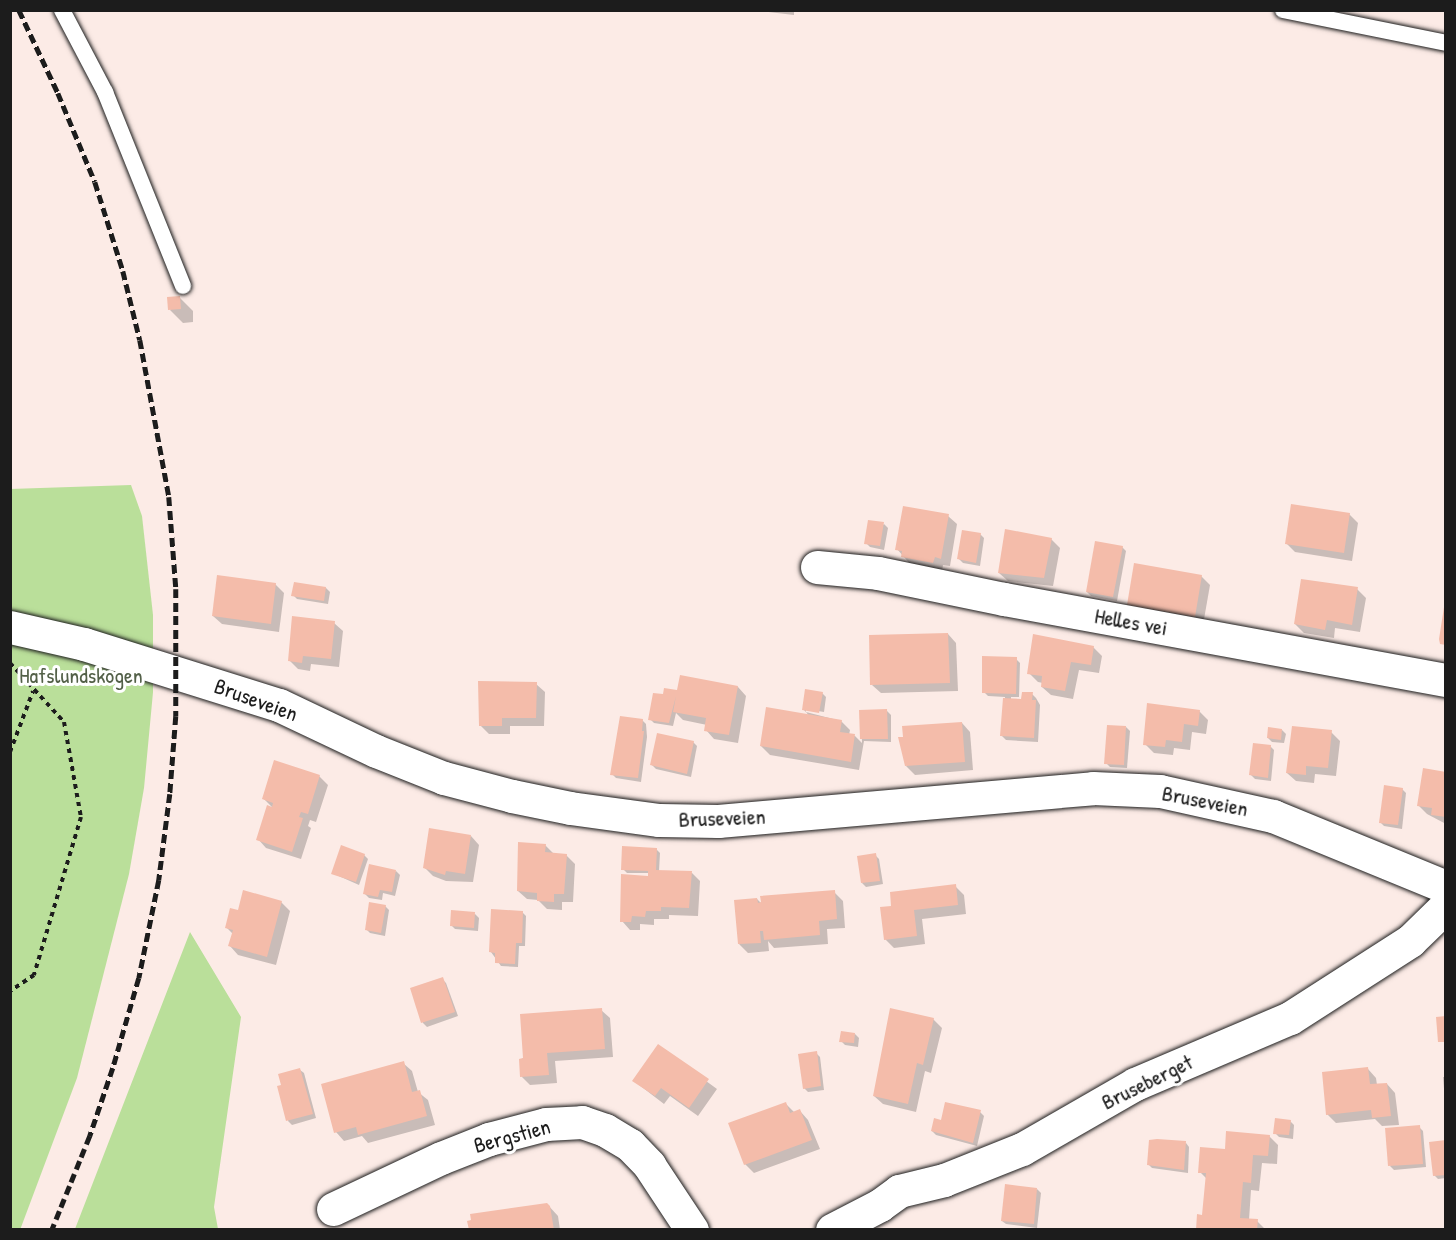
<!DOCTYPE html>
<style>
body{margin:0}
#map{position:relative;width:1456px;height:1240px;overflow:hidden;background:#fcebe6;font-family:"Patrick Hand",sans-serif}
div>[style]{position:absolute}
.green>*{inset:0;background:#badf9a}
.shadow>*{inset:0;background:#0003}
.building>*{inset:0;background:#f4bcaa}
.path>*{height:4px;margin-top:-2px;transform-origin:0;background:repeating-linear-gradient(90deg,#1c1c1c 0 4.5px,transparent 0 9px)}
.roads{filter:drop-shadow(0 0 2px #1c1c1c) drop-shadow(0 0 2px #1c1c1c)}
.service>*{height:16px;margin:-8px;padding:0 8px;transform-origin:8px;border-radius:8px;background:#fff}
.minor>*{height:33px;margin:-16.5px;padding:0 16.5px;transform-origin:16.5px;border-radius:16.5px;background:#fff}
.rail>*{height:4.5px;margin-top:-2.25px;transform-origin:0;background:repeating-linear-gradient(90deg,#1c1c1c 0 9px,transparent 0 13.5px)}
span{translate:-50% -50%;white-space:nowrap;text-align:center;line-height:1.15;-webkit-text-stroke:6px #fff;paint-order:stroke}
.street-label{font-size:22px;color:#1c1c1c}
.park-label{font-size:22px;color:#536048}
.frame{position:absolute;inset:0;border:12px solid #1c1c1c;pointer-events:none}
</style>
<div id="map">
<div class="green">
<i style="clip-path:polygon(131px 485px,142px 516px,153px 615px,153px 692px,144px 788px,129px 874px,77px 1078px,20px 1230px,10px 1229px,10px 489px)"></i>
<i style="clip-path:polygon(190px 932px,241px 1017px,214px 1207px,218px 1229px,75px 1229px)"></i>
</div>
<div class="shadow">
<i style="clip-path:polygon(751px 10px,794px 10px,794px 15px)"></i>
<i style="clip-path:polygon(179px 297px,193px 311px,193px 322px,183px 323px,170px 310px)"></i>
<i style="clip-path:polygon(1349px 514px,1358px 523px,1352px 561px,1295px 552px,1286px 543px)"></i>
<i style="clip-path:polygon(948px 516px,957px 524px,950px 566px,943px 565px,942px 571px,911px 565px,897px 549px)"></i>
<i style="clip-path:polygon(884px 524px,888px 528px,884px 550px,870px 547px,866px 543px)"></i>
<i style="clip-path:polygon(980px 534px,984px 538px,980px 566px,963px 563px,959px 559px)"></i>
<i style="clip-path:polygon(1051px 539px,1060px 548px,1053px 586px,1008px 581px,999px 573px)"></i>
<i style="clip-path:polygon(1122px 547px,1126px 551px,1117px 601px,1091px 596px,1087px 592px)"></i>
<i style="clip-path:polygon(1201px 576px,1210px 585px,1203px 625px,1137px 613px)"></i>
<i style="clip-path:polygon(275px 584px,284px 593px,279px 632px,222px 624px,213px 616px)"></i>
<i style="clip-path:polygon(326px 588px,330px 592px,328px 604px,297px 599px,293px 595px)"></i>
<i style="clip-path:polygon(1357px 589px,1366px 598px,1360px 632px,1335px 628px,1334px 638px,1304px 633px,1295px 624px)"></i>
<i style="clip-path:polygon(334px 623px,343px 631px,339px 667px,311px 664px,310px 671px,298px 669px,290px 661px)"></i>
<i style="clip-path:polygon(948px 634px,956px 643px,958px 691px,881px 693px,872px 685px)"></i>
<i style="clip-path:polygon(1034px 636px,1093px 647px,1102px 656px,1099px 673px,1079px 670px,1073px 699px,1051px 695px,1042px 687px,1043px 683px,1038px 682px,1029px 673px)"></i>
<i style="clip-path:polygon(1016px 659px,1020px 663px,1019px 697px,1011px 697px,1011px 700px,1023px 700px,1032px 694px,1036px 698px,1040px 705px,1038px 742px,1006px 740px,1002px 736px,1005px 697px,988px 696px,984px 692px)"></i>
<i style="clip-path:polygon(536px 684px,545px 692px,544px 726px,510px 726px,510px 734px,489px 734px,480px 725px)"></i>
<i style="clip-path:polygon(738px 687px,746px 696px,738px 743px,714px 739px,706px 730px,707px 725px,683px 720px,676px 713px,673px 726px,654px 723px,650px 719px,678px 694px)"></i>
<i style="clip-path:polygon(822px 693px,826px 697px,824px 712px,806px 709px,806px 712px,803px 709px)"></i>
<i style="clip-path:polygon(887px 711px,891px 715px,891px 742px,864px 741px,859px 770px,770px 755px,761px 746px,809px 716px,806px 712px,841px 721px,850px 730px,849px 735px,855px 736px,862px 743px,861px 712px)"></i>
<i style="clip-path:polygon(1199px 711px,1208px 720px,1206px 734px,1192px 732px,1190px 750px,1174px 748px,1173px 755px,1154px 753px,1145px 744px)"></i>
<i style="clip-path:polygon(642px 720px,646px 724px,647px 737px,641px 782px,616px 778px,612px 774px)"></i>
<i style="clip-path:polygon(962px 723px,970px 732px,973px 770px,915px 775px,906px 766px)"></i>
<i style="clip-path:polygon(1126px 727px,1130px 731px,1127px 768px,1110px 767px,1106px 763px)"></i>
<i style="clip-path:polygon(1282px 730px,1286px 734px,1284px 743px,1272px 742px,1268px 738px)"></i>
<i style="clip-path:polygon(1331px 732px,1340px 741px,1336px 776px,1315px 774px,1314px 783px,1296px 781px,1287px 773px)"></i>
<i style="clip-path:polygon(693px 742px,697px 746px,691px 777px,656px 769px,652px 765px)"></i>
<i style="clip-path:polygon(1270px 746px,1274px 750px,1271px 781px,1255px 779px,1251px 775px)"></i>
<i style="clip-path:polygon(1446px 773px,1446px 824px,1427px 814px,1418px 805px)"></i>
<i style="clip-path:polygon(319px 776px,328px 785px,316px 822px,310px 820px,308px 826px,311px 828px,301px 859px,266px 848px,258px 839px,274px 809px,263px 798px)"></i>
<i style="clip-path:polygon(1402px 789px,1406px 793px,1402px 829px,1384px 826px,1380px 822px)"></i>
<i style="clip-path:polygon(471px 836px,479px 845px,473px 882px,446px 881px,433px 876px,424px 867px)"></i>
<i style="clip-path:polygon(545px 845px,554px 854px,566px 855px,575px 864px,573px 902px,562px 902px,562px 910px,547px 909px,538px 900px,527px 899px,518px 891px)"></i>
<i style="clip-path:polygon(656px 849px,660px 853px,659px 871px,692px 873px,700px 881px,698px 916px,669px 915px,669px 919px,654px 919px,654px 925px,640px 924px,640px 930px,630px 930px,622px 921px,650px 873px,627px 873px,623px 869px)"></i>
<i style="clip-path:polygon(364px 855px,368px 859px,359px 885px,332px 873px)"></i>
<i style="clip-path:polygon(875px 855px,879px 859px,883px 884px,866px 887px,862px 883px)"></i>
<i style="clip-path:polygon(396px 871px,400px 875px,395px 896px,383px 893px,382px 900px,369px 898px,365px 894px)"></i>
<i style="clip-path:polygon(955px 886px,964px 895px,966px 914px,922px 919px,925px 944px,894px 948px,885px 939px,893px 907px)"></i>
<i style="clip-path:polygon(834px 892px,843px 901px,845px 928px,827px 929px,828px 944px,774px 948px,768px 941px,769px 951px,748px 953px,739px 944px,757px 899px,763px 905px)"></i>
<i style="clip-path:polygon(281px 902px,290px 911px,276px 965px,238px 955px,230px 946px,233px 934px,226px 927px,239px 912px)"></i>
<i style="clip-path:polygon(385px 906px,389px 910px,385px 936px,370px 933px,366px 929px)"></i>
<i style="clip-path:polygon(522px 912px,526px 916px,525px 946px,519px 946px,518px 967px,501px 966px,491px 952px)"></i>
<i style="clip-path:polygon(475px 914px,479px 918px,478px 931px,455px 929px,451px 925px)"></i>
<i style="clip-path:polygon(442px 979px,446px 983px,458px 1016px,427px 1027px,423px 1023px,411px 989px)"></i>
<i style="clip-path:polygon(601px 1010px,610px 1018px,613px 1057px,555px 1061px,557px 1083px,530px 1085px,522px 1077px,520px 1060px)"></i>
<i style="clip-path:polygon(933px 1019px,942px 1028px,931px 1073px,925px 1071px,916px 1112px,883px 1104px,874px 1096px)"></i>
<i style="clip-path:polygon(855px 1034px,859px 1038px,858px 1047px,845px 1045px,841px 1041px)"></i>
<i style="clip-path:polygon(658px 1046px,717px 1089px,698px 1116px,670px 1096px,664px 1104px,634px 1081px)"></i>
<i style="clip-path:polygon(816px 1053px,820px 1057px,824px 1090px,808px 1092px,804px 1088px)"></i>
<i style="clip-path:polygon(403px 1063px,412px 1071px,418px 1092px,428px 1100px,435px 1125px,368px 1143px,362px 1136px,344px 1141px,336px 1132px)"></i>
<i style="clip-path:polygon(1368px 1069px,1376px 1078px,1377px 1085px,1387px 1084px,1395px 1093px,1399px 1125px,1382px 1126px,1375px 1119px,1336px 1123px,1327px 1114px)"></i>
<i style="clip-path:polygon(300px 1070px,304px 1073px,316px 1118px,292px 1125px,288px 1121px)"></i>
<i style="clip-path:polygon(1443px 1077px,1446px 1077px,1446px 1101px,1445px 1101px)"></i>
<i style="clip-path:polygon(786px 1104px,795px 1113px,800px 1111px,808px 1120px,820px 1149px,754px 1173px,745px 1164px)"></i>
<i style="clip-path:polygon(980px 1112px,984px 1116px,977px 1146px,936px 1135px,932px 1131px,942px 1121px)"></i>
<i style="clip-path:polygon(1290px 1121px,1294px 1125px,1293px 1139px,1279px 1137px,1275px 1133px)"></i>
<i style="clip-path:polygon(1419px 1127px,1423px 1131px,1426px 1167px,1394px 1170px,1390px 1166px)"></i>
<i style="clip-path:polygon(1269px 1136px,1278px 1145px,1277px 1164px,1262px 1163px,1259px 1191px,1251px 1190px,1249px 1220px,1257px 1221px,1266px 1230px,1197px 1230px,1204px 1217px,1207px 1179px,1200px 1172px,1226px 1151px)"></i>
<i style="clip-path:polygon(1446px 1142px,1446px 1178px,1438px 1179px,1434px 1175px)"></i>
<i style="clip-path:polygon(1186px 1143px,1189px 1147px,1188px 1173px,1152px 1168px,1148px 1164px)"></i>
<i style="clip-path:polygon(1037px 1189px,1041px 1193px,1037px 1228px,1006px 1224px,1002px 1221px)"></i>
<i style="clip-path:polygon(547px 1204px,558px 1216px,560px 1230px,470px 1230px)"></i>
</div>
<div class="building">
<i style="clip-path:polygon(180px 296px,181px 309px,168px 310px,167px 297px)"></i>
<i style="clip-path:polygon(1291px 504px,1350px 513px,1344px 553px,1285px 544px)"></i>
<i style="clip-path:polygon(903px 506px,949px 514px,941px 559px,935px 557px,933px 563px,901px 557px,902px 551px,895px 550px)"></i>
<i style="clip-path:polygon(868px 520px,884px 522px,880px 546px,864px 544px)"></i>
<i style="clip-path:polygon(1005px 529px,1052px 538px,1044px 578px,998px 573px)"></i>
<i style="clip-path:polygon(962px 530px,981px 533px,976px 563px,957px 559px)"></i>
<i style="clip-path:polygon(1095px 541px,1123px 546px,1113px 597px,1086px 592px)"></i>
<i style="clip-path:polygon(1134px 563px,1202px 575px,1195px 617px,1127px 605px)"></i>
<i style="clip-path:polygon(217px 575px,276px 583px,271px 624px,212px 616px)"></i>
<i style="clip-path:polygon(1301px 579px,1358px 587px,1352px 625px,1327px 620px,1325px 630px,1294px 624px)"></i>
<i style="clip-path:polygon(294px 582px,326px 587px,324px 601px,291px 596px)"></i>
<i style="clip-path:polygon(1444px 607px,1446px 607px,1446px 645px,1440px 644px,1439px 639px)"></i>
<i style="clip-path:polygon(292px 616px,335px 621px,331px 659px,303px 656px,302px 663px,288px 661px)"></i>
<i style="clip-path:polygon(948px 633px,950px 683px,870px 685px,869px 635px)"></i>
<i style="clip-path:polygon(1033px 634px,1094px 646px,1091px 665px,1071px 662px,1065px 691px,1041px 687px,1042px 676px,1027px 674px)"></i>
<i style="clip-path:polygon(982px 656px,1017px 657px,1016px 694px,982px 693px)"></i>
<i style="clip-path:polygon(680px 675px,738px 686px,729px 735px,704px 731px,706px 718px,673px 712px,676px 696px,669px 723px,648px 720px,653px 693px,663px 694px,664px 688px,677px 690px)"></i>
<i style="clip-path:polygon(478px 681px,537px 682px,536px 718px,502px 718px,502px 726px,479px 726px)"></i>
<i style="clip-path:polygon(805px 689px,823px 692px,819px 713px,802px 710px)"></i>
<i style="clip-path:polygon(1022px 692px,1033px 692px,1032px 700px,1036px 700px,1034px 738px,1000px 736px,1003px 698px,1021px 699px)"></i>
<i style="clip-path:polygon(1147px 703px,1200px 710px,1198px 726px,1184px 724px,1182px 742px,1166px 740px,1165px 747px,1143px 745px)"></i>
<i style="clip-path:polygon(766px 707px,842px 720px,840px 732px,855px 734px,851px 762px,760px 746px)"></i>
<i style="clip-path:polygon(887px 709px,888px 739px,860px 739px,859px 710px)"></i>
<i style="clip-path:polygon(620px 716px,643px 719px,642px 731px,644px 731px,638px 778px,610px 775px)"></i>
<i style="clip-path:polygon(962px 722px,965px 762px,905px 766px,898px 737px,903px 737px,902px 726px)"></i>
<i style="clip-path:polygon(1107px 725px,1126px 726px,1124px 765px,1104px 764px)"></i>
<i style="clip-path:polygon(1292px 726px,1332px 730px,1328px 768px,1306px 766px,1306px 775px,1286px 773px)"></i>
<i style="clip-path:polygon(1268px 727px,1282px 729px,1281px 740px,1267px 738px)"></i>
<i style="clip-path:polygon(657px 733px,694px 741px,687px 774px,650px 765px)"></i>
<i style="clip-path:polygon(1253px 743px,1271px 745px,1268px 778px,1249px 775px)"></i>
<i style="clip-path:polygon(274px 760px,320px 775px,308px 814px,301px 812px,299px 817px,303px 818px,292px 852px,256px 840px,267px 805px,272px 807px,273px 803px,262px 799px)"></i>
<i style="clip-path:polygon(1423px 768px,1446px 772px,1446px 817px,1431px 815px,1432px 808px,1417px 806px)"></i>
<i style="clip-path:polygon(1384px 785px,1403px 788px,1398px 825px,1379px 823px)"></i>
<i style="clip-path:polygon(429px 828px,471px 835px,465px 874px,446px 871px,445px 875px,423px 868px)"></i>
<i style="clip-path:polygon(518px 842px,546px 844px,545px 852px,567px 854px,564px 894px,554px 894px,554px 902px,537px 901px,537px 893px,517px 891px)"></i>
<i style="clip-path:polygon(341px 845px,365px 854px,356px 882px,331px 874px)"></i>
<i style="clip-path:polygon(622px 846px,657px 848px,656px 870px,692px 871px,689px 908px,661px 907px,661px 911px,646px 911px,645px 917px,632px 916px,631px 922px,620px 922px,621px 874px,648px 876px,648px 871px,621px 870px)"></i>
<i style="clip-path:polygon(876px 853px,880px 881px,861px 883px,857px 856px)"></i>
<i style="clip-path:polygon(369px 864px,396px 870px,392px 892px,380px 890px,378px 897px,363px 894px)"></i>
<i style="clip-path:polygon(956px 884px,958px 905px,914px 910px,917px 936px,884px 940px,880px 907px,891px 906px,890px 892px)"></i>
<i style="clip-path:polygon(243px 890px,282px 901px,267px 957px,228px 946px,233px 930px,225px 928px,230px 908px,238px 910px)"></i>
<i style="clip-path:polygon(835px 890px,837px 919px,819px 921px,820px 935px,764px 940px,763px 931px,760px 931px,761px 943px,738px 944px,734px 900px,757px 898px,758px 903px,761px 902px,760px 896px)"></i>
<i style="clip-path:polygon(369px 902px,386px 905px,381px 933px,365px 930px)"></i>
<i style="clip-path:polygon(491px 909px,523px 911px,522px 943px,516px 943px,515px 964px,495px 963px,495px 953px,489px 952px)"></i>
<i style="clip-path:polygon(451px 910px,475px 912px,474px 928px,450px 926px)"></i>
<i style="clip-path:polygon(443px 977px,455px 1012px,421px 1023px,410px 988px)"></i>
<i style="clip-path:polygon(602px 1008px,605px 1049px,547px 1053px,549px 1075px,520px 1077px,519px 1059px,523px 1058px,520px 1014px)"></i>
<i style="clip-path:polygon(890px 1008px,934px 1018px,923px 1065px,917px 1063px,908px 1104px,873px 1096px)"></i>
<i style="clip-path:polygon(1446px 1016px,1446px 1042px,1438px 1042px,1436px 1017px)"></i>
<i style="clip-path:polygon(841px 1031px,855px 1033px,854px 1043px,839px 1042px)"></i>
<i style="clip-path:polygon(658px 1044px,709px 1079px,689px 1108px,661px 1088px,655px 1096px,632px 1081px)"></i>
<i style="clip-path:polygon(817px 1051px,821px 1086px,803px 1089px,798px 1054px)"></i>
<i style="clip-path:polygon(404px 1061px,412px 1092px,420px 1090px,427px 1116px,358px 1135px,356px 1127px,334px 1133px,321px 1084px)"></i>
<i style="clip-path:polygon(1368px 1067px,1370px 1084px,1387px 1083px,1391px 1116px,1372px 1118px,1371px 1110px,1326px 1115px,1322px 1072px)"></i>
<i style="clip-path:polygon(300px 1068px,313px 1114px,286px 1121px,277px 1086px,281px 1085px,278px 1074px)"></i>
<i style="clip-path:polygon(786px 1102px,790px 1113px,800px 1109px,812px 1140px,744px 1165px,728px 1123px)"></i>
<i style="clip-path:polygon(945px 1102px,981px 1110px,973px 1143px,931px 1131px,934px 1118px,941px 1120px)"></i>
<i style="clip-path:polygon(1275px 1118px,1291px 1120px,1289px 1135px,1273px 1134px)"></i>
<i style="clip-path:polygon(1420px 1125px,1423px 1164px,1388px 1166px,1385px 1128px)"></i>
<i style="clip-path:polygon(1226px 1131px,1270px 1135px,1268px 1156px,1253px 1155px,1251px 1183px,1243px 1182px,1240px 1218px,1258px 1219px,1257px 1230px,1196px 1230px,1197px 1214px,1202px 1215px,1206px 1173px,1198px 1173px,1200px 1147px,1225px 1149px)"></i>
<i style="clip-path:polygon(1157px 1139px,1186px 1141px,1184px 1170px,1147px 1165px,1149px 1140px)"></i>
<i style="clip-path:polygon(1446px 1140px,1446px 1175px,1433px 1176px,1429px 1142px)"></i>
<i style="clip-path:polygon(1005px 1184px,1037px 1188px,1034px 1224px,1001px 1221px)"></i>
<i style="clip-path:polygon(547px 1203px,550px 1206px,554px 1230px,469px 1230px,467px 1221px,471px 1220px,470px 1214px)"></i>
</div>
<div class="path">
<i style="left:10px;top:663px;width:80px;rotate:47.5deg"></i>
<i style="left:64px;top:722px;width:97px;rotate:79.9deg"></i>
<i style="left:81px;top:817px;width:165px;rotate:106.6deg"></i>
<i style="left:34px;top:975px;width:29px;rotate:146deg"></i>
<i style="left:10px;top:752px;width:65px;rotate:-69.3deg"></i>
</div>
<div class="roads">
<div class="service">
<i style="left:62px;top:10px;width:93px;rotate:62.3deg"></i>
<i style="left:105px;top:92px;width:209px;rotate:68.1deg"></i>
<i style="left:1283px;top:10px;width:166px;rotate:11.4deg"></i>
</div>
<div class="minor">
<i style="left:817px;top:567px;width:61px;rotate:5.6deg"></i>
<i style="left:878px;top:573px;width:129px;rotate:11.7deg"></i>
<i style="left:1004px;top:599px;width:449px;rotate:10.4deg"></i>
<i style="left:10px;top:627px;width:76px;rotate:12.9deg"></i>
<i style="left:84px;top:644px;width:204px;rotate:17.4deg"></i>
<i style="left:279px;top:705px;width:107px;rotate:25.4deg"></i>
<i style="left:376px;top:751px;width:73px;rotate:21.7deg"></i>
<i style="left:444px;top:778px;width:70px;rotate:14.8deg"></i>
<i style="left:512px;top:796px;width:59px;rotate:11.7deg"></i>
<i style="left:570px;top:808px;width:90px;rotate:7.7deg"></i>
<i style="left:659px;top:820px;width:59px;rotate:1deg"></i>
<i style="left:718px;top:821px;width:376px;rotate:-5deg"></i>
<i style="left:1093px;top:788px;width:67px;rotate:2.6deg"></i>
<i style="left:1160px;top:791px;width:116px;rotate:12.5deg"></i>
<i style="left:1273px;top:816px;width:187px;rotate:22.3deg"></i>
<i style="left:333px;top:1209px;width:119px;rotate:-25.3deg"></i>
<i style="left:441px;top:1158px;width:52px;rotate:-21.6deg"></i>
<i style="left:489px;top:1139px;width:59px;rotate:-14.7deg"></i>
<i style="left:546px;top:1124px;width:36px;rotate:-3deg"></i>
<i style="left:582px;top:1122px;width:24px;rotate:19deg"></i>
<i style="left:605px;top:1130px;width:29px;rotate:31deg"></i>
<i style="left:630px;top:1145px;width:28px;rotate:46deg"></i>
<i style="left:649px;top:1165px;width:78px;rotate:56.5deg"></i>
<i style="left:832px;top:1230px;width:54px;rotate:-27.5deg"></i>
<i style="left:880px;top:1205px;width:24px;rotate:-36deg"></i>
<i style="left:899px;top:1191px;width:46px;rotate:-13.7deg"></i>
<i style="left:944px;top:1180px;width:84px;rotate:-21.7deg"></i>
<i style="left:1022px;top:1149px;width:130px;rotate:-29.9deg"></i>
<i style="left:1135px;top:1084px;width:168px;rotate:-23.1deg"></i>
<i style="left:1290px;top:1018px;width:143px;rotate:-32.7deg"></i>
<i style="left:1410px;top:941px;width:50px;rotate:-44.2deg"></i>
</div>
</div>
<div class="rail">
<i style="left:19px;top:10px;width:92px;rotate:64.8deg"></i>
<i style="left:58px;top:93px;width:96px;rotate:67.4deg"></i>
<i style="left:95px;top:182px;width:93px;rotate:72.5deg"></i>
<i style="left:123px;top:271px;width:71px;rotate:76.2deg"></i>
<i style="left:140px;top:340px;width:160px;rotate:79.5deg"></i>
<i style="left:169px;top:497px;width:92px;rotate:85.6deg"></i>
<i style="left:176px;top:589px;width:127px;rotate:90deg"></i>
<i style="left:176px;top:716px;width:78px;rotate:94.4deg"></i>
<i style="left:170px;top:794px;width:87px;rotate:97.3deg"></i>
<i style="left:159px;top:880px;width:100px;rotate:101.5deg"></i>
<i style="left:139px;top:978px;width:94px;rotate:106.1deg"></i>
<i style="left:113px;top:1068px;width:72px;rotate:108.7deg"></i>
<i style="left:90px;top:1136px;width:101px;rotate:112deg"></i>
</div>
<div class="street-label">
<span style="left:1131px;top:622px;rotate:10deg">Helles vei</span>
<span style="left:256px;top:700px;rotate:20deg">Bruseveien</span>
<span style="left:1205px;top:801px;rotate:11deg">Bruseveien</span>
<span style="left:722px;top:818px;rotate:-2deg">Bruseveien</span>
<span style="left:1147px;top:1082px;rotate:-26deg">Bruseberget</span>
<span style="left:512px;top:1136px;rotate:-15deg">Bergstien</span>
</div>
<div class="park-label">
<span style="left:81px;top:676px">Hafslundskogen</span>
</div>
<div class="frame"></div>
</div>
